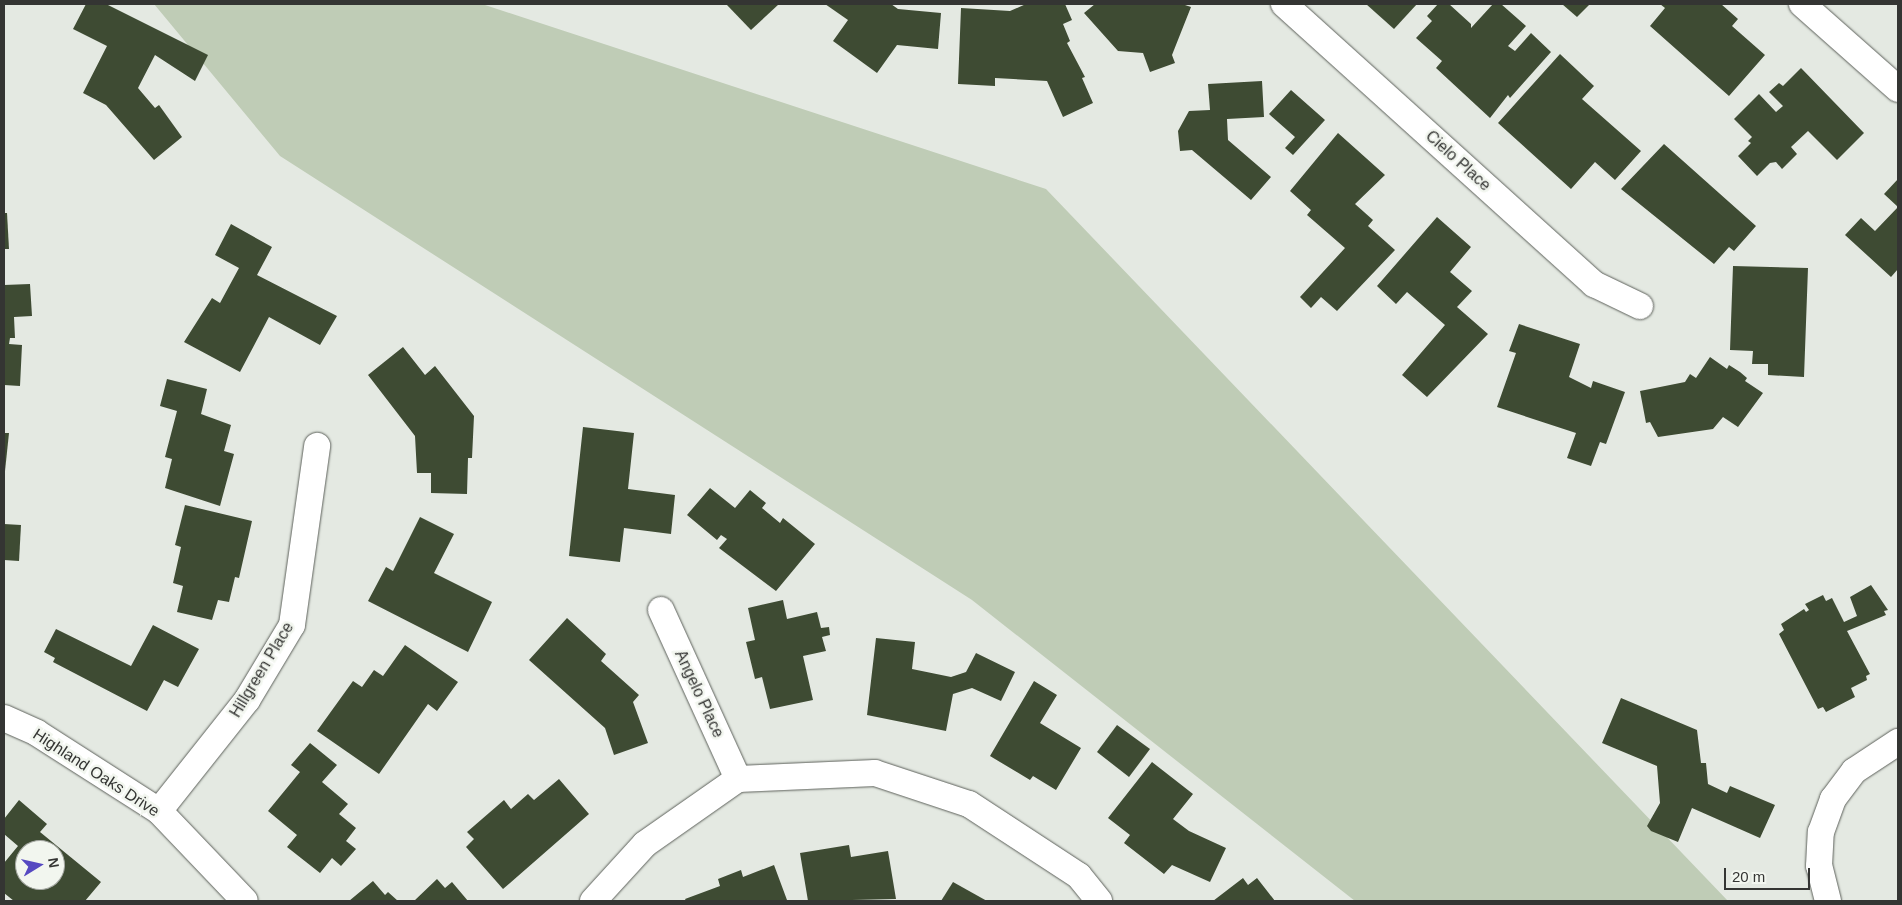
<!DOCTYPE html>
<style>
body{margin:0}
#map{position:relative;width:1902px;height:905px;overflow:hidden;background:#e4e9e2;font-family:Arial,sans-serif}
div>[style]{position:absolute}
.green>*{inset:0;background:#bfccb6}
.building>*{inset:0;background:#3e4b33}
.roads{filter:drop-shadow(0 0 1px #5d615b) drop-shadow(0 0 1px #5d615b)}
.street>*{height:26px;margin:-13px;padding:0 13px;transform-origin:13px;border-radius:13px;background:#fff}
span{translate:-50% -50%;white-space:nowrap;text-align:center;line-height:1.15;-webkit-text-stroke:5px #f2f6ef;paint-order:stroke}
.street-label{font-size:16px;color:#343533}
.frame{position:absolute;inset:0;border:5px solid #343533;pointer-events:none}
.north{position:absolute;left:15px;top:840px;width:50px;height:50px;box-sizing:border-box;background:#f2f6ef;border:1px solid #a6a9a4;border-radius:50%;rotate:81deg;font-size:14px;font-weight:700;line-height:20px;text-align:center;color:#343533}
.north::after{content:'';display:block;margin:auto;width:18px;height:22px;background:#5649c1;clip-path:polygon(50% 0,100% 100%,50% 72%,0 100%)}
.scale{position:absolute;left:1724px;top:868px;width:86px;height:22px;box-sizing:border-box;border:2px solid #343533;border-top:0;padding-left:6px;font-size:15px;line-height:18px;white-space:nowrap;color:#343533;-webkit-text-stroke:4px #f2f6ef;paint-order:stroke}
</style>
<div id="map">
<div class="green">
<i style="clip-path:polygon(154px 4px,482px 4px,1046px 189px,1728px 901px,1355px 901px,972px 600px,280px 156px)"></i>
</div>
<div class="building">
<i style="clip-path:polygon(86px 4px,106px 4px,208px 55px,195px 81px,155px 55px,138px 88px,155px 108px,159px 105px,182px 137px,154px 160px,106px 105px,83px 93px,107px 46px,73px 29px)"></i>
<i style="clip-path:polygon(726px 4px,779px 4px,751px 30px)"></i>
<i style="clip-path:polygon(825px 4px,891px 4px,898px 9px,941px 13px,938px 49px,897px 45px,877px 73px,833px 41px,848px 20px)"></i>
<i style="clip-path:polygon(1026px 4px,1065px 4px,1072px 20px,1063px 24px,1070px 41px,1067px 43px,1085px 77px,1082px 78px,1093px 103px,1063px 117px,1047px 81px,995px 78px,995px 86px,958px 84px,961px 8px,1010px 11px)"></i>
<i style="clip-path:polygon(1095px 4px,1182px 4px,1191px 7px,1172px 55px,1175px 63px,1150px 72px,1143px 53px,1118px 51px,1084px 13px)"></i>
<i style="clip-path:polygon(1366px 4px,1417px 4px,1394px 29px)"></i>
<i style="clip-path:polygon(1438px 4px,1449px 4px,1471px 24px,1471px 28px,1493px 4px,1501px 4px,1526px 26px,1508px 46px,1515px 51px,1531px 33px,1551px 52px,1510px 98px,1508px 95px,1490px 118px,1436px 68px,1442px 61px,1416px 38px,1432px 21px,1427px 16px)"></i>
<i style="clip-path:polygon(1562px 4px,1590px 4px,1577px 17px)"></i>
<i style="clip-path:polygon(1660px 4px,1721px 4px,1738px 19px,1732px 26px,1765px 55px,1729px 96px,1650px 26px,1665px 8px)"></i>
<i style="clip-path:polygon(1560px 54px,1594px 86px,1582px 99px,1641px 151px,1615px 180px,1595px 162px,1571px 189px,1498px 123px)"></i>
<i style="clip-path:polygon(1801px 68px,1864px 133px,1837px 160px,1808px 131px,1791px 147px,1797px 154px,1782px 169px,1776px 162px,1770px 163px,1757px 176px,1738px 156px,1751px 143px,1748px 141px,1752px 137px,1734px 119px,1759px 94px,1776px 112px,1783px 106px,1769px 92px,1779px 83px,1783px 86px)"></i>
<i style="clip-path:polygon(1262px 81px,1264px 117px,1227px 119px,1228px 140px,1271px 177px,1251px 200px,1192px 150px,1180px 151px,1178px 131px,1189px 111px,1210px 110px,1208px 84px)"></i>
<i style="clip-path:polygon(1291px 90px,1325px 120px,1293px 155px,1285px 148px,1295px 137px,1269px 114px)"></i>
<i style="clip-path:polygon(1338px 133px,1385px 175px,1355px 204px,1373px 220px,1368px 226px,1395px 250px,1337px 311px,1321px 297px,1311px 308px,1300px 297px,1345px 248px,1307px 215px,1311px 210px,1290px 191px)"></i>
<i style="clip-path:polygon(1664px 144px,1756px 226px,1734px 251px,1729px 247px,1714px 264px,1621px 189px)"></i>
<i style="clip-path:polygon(1898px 179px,1898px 269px,1891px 277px,1845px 235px,1861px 218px,1875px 231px,1898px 207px,1884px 194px)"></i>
<i style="clip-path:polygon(4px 213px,7px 213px,9px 249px,4px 249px)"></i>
<i style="clip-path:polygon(1437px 217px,1471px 247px,1450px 272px,1472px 291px,1457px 307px,1488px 334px,1427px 397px,1402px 375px,1445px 325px,1407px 292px,1396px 304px,1377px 286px)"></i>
<i style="clip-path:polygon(231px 224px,272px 247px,257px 275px,337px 316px,320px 345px,269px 317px,240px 372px,184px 342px,212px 298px,220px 303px,239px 268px,215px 255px)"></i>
<i style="clip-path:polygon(1733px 266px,1808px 268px,1804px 377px,1768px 375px,1768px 364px,1752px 364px,1753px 351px,1730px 350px)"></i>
<i style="clip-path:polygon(30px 284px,32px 316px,14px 317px,15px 338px,10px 338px,9px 344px,22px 345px,20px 386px,4px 385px,4px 285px)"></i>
<i style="clip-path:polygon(1519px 324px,1580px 344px,1569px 377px,1591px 388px,1593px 381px,1625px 392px,1606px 444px,1600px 442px,1591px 466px,1567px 458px,1576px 433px,1497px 407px,1516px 353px,1509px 351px)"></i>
<i style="clip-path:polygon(403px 347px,425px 375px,435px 366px,474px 416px,472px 458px,468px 458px,467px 494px,431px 493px,431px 473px,417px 473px,415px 436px,368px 375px)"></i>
<i style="clip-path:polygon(1710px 357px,1727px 369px,1729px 365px,1740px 372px,1747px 378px,1745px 381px,1763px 393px,1738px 427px,1723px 417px,1713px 429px,1658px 437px,1650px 422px,1646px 423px,1640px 391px,1685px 382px,1690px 374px,1696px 378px)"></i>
<i style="clip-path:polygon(167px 379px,207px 389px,201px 414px,231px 425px,224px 451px,234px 454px,220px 506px,165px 488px,172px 459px,165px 457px,177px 411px,160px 406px)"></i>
<i style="clip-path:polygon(583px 427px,634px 433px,628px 489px,675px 495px,671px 534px,624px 528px,620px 562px,569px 556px)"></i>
<i style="clip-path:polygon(4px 433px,9px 433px,5px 471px,4px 471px)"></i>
<i style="clip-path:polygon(710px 488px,735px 508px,750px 490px,766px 503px,762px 508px,780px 523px,783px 518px,815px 544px,776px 591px,719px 548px,727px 539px,721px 535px,717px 540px,687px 515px)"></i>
<i style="clip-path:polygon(185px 505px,252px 521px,239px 578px,235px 577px,229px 602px,218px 600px,212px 620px,177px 612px,183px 586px,173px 583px,181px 547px,175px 545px)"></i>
<i style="clip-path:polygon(420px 517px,454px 534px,434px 573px,492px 602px,468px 652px,368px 601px,386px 567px,393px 571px)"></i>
<i style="clip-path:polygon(4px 524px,21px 525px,19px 561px,4px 560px)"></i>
<i style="clip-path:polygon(1871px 585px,1888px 610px,1884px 611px,1886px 615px,1847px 631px,1870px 674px,1866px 676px,1867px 680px,1851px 688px,1855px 697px,1826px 712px,1823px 707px,1818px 709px,1779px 634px,1784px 630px,1781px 624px,1804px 609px,1806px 612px,1809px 610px,1805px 604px,1823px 595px,1826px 601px,1832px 598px,1844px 622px,1857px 616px,1850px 597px)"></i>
<i style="clip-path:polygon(783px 600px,787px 619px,817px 612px,821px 628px,829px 627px,830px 635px,822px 637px,826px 651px,803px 656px,813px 700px,770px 709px,762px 677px,755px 679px,746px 642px,755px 640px,748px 608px)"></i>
<i style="clip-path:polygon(567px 618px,606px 654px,601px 661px,639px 695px,633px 702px,648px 743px,614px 755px,605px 728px,529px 660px)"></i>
<i style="clip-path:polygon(153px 625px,199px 649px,178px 687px,164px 680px,147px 711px,53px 662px,55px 658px,44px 652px,56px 629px,131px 666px)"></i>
<i style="clip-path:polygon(876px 638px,915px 642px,912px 669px,951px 677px,966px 672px,976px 653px,1015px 672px,1001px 701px,972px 688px,953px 694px,946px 731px,867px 715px)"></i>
<i style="clip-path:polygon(405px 645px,458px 682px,437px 711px,428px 704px,379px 774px,317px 731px,353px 681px,362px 687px,374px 670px,383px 676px)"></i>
<i style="clip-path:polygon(1034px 681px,1057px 695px,1040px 723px,1081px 748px,1056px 790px,1033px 776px,1030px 780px,990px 756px)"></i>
<i style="clip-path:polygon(1621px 698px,1697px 730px,1701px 763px,1706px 763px,1708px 784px,1727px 793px,1730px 786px,1775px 805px,1760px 838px,1692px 808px,1678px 842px,1651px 831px,1647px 826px,1660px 803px,1657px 766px,1602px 743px)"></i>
<i style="clip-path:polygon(1117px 725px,1150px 749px,1129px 777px,1097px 752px)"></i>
<i style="clip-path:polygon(310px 743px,337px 765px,322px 782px,348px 804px,339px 814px,356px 828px,346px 841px,356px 849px,341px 866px,332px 858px,320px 873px,287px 847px,297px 835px,268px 811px,300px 772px,291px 765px)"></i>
<i style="clip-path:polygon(1152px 762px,1193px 794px,1173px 819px,1189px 831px,1226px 848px,1210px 882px,1172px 865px,1164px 874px,1124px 843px,1130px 835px,1108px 818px)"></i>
<i style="clip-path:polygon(559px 779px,589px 814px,503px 889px,466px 847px,474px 839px,467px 832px,504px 800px,511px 809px,528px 794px,534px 800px)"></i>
<i style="clip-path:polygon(evenodd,19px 800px,47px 824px,40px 832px,101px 882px,85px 901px,14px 901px,4px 893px,4px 863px,18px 846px,4px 834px,4px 819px,19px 800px,25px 850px,55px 850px,55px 880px,25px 880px,25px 850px)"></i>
<i style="clip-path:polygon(849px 845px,851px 857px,888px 851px,896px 899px,808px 901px,800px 853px)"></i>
<i style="clip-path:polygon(774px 865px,787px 900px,784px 901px,686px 901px,685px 899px,720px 886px,718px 879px,741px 870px,743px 877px)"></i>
<i style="clip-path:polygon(1243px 878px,1248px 885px,1257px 878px,1275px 901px,1213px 901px)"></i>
<i style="clip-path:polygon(437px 879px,445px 888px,452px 882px,468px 901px,414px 901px)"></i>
<i style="clip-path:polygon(373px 881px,385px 895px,388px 892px,398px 901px,349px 901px)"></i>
<i style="clip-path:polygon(953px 882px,987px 901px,941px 901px)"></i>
</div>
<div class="roads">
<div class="street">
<i style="left:1284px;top:4px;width:418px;rotate:42.1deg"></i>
<i style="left:1594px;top:284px;width:51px;rotate:25.6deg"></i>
<i style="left:1802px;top:4px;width:128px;rotate:41.5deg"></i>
<i style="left:661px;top:610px;width:186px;rotate:65.5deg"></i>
<i style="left:4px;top:718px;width:36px;rotate:24deg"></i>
<i style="left:37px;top:733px;width:145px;rotate:32.6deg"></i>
<i style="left:159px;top:811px;width:124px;rotate:46.3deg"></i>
<i style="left:159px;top:811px;width:142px;rotate:-51.6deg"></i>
<i style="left:247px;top:700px;width:87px;rotate:-59deg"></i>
<i style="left:292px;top:625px;width:181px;rotate:-82deg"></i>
<i style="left:593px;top:901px;width:77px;rotate:-47.6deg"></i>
<i style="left:645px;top:844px;width:113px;rotate:-35deg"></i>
<i style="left:738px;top:779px;width:137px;rotate:-2.5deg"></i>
<i style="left:875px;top:773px;width:99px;rotate:18.3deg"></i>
<i style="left:969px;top:804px;width:131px;rotate:33.2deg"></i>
<i style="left:1079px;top:876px;width:32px;rotate:51deg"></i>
<i style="left:1828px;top:901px;width:36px;rotate:-104deg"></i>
<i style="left:1819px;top:866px;width:34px;rotate:-87deg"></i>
<i style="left:1821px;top:832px;width:35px;rotate:-70deg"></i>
<i style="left:1833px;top:799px;width:35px;rotate:-53deg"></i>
<i style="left:1854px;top:771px;width:53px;rotate:-33.4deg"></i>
</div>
</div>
<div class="street-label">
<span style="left:1458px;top:161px;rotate:42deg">Cielo Place</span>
<span style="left:262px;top:670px;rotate:-59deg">Hillgreen Place</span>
<span style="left:699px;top:694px;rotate:65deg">Angelo Place</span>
<span style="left:96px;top:773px;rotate:33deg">Highland Oaks Drive</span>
</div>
<div class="frame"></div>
<div class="north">N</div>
<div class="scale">20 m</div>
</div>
